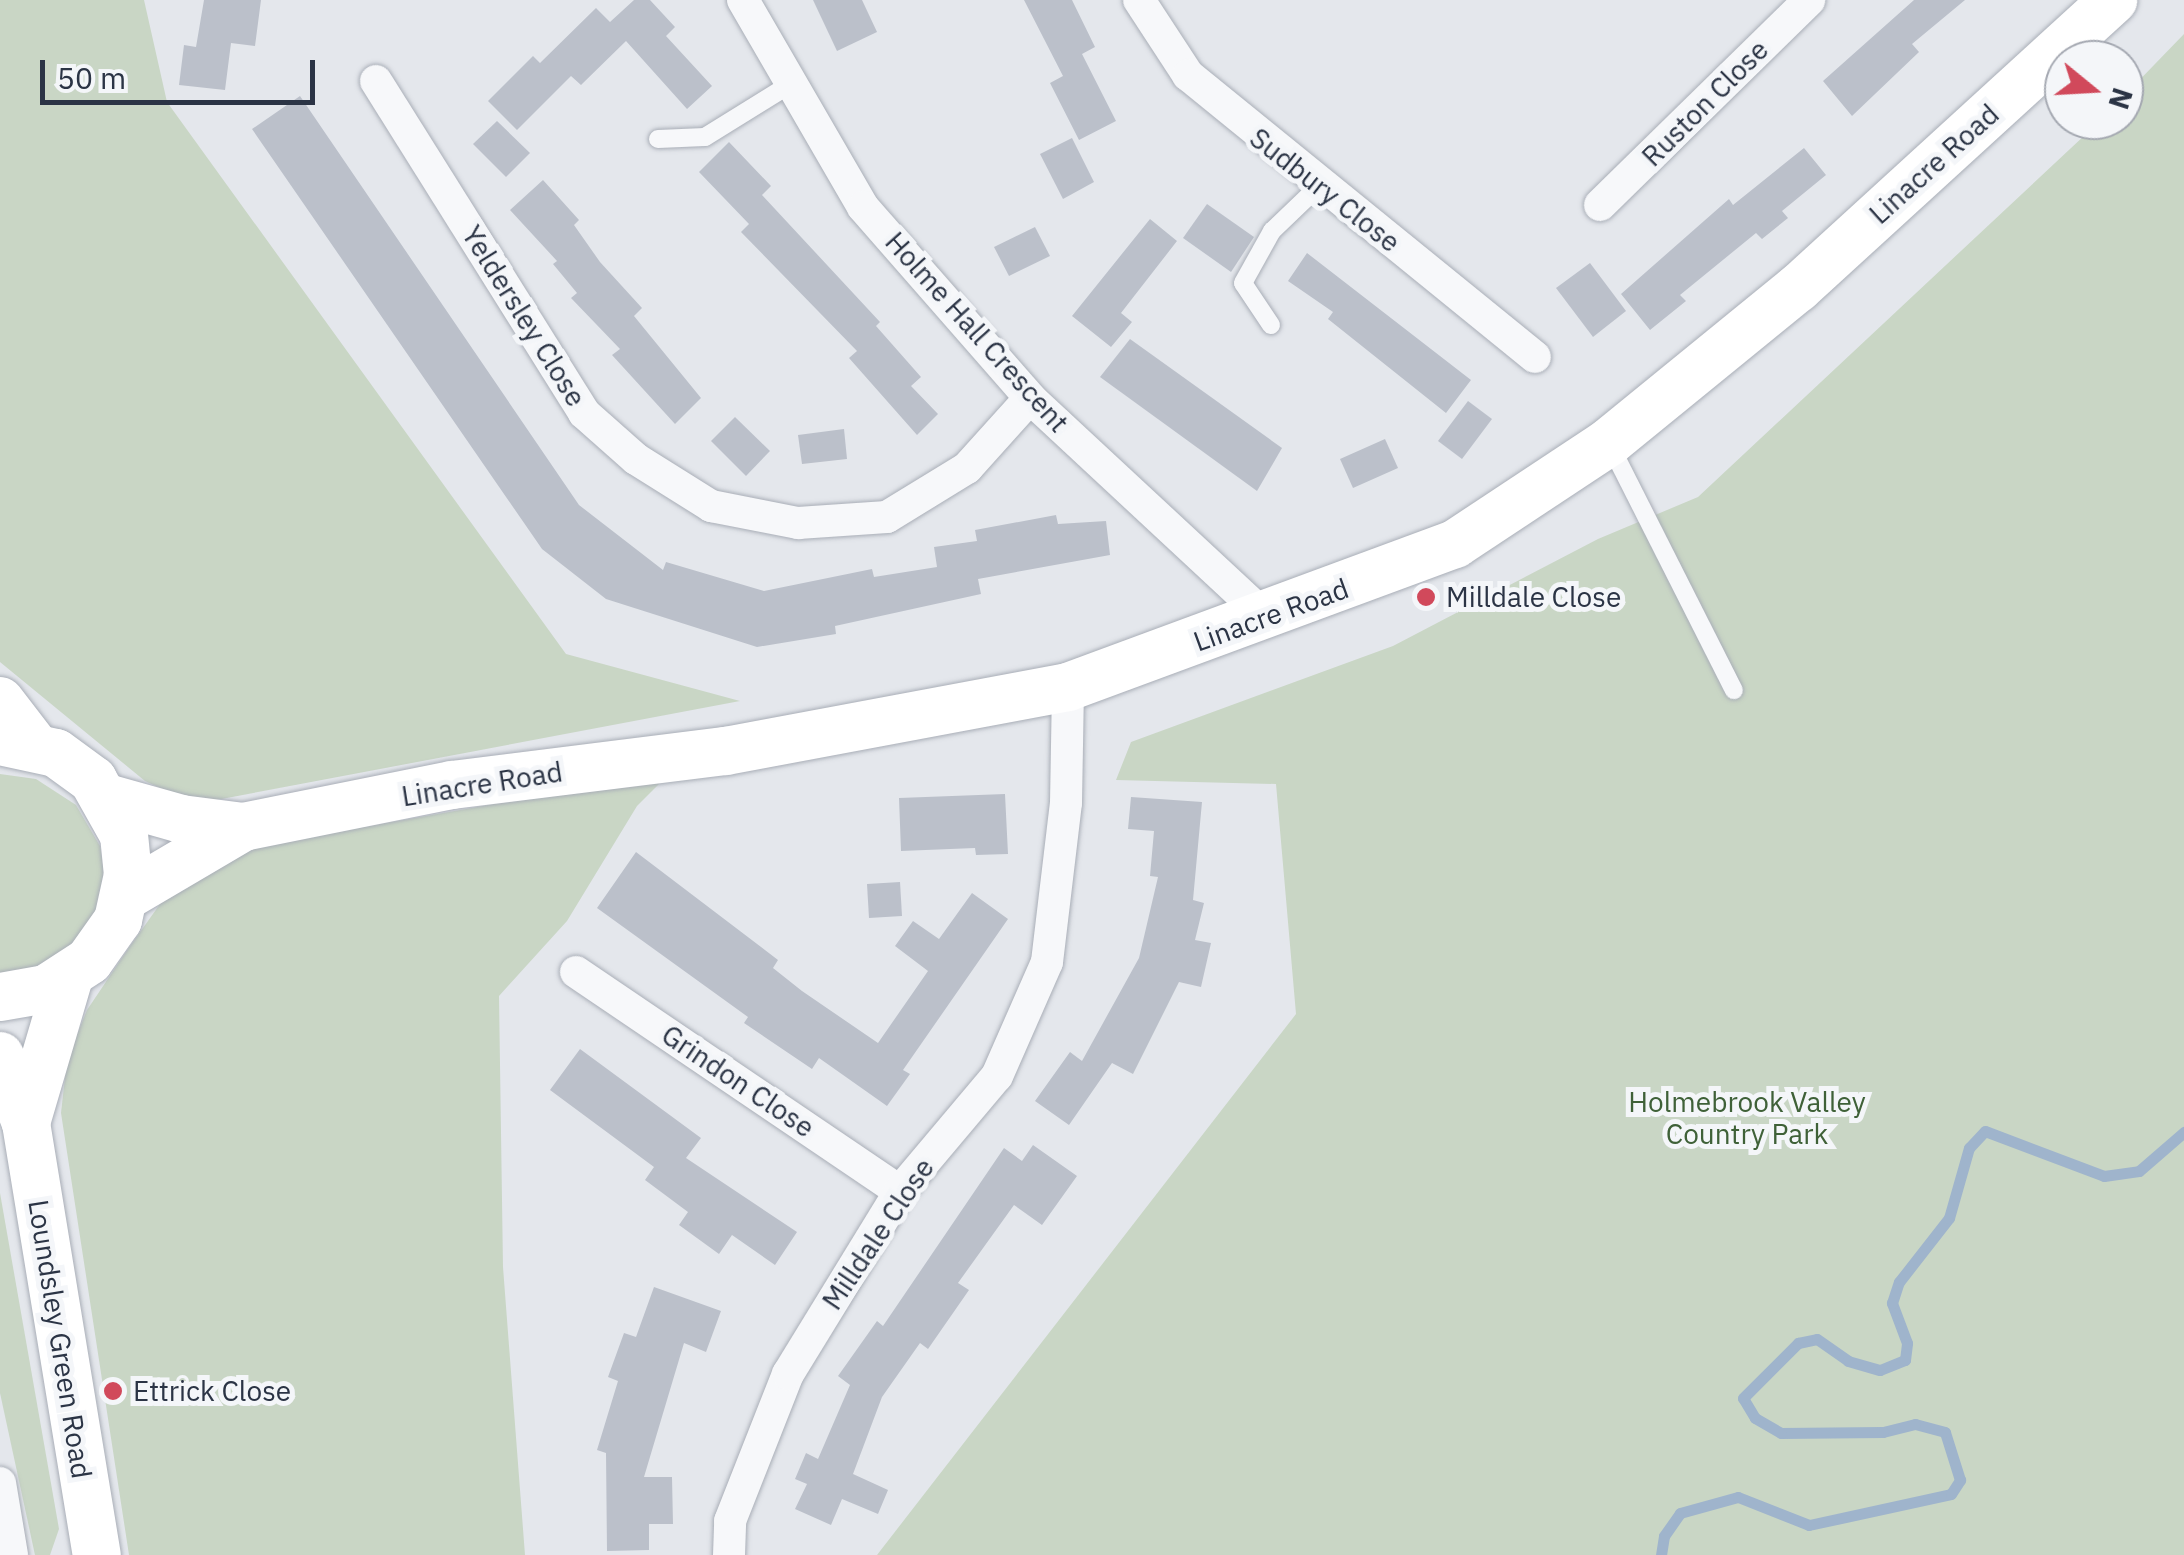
<!DOCTYPE html>
<style>
body{margin:0}
#map{position:relative;width:2184px;height:1555px;overflow:hidden;background:#e4e7ec;font-family:"IBM Plex Sans",sans-serif}
div>[style]{position:absolute}
.green>*{inset:0;background:#c9d6c5}
.stream>*{height:11px;margin:-5.5px;padding:0 5.5px;transform-origin:5.5px;border-radius:5.5px;background:#9fb4cc}
.building>*{inset:0;background:#bbc0ca}
.roads{filter:drop-shadow(0 0 2px #a9aeb7) drop-shadow(0 0 2px #a9aeb7)}
.lane>*{height:18px;margin:-9px;padding:0 9px;transform-origin:9px;border-radius:9px;background:#f7f8fa}
.street>*{height:32px;margin:-16px;padding:0 16px;transform-origin:16px;border-radius:16px;background:#f7f8fa}
.secondary>*{height:48px;margin:-24px;padding:0 24px;transform-origin:24px;border-radius:24px;background:#fff}
.dots>*{width:28px;height:28px;translate:-50% -50%;box-sizing:border-box;border:5px solid #f4f6f9;border-radius:50%}
span{translate:-50% -50%;white-space:nowrap;text-align:center;line-height:1.15;-webkit-text-stroke:10px #f4f6f9;paint-order:stroke}
.street-label{font-size:28px;color:#2b3445}
.poi-label{font-size:28px;color:#2b3445}
.left{translate:0 -50%;text-align:left}
.park-label{font-size:28px;color:#3f6138}
.north{position:absolute;left:2044px;top:40px;width:100px;height:100px;box-sizing:border-box;background:#f4f6f9;border:2px solid #a4a8b1;border-radius:50%;rotate:108deg;font-size:28px;font-weight:700;line-height:40px;text-align:center;color:#2b3445}
.north::after{content:'';display:block;margin:auto;width:35px;height:45px;background:#d1495b;clip-path:polygon(50% 0,100% 100%,50% 72%,0 100%)}
.scale{position:absolute;left:40px;top:60px;width:275px;height:45px;box-sizing:border-box;border:5px solid #2b3445;border-top:0;padding-left:12px;font-size:30px;line-height:35px;white-space:nowrap;color:#2b3445;-webkit-text-stroke:8px #f4f6f9;paint-order:stroke}
</style>
<div id="map">
<div class="green">
<i style="clip-path:polygon(0 0,144px 0,167px 102px,566px 654px,740px 701px,195px 804px,145px 781px,0 662px)"></i>
<i style="clip-path:polygon(2184px 34px,2184px 1555px,877px 1555px,1296px 1014px,1276px 784px,1116px 780px,1131px 742px,1393px 646px,1598px 539px,1698px 497px,2101px 120px,2124px 120px,2124px 96px)"></i>
<i style="clip-path:polygon(670px 773px,637px 806px,567px 921px,499px 996px,503px 1267px,525px 1555px,129px 1555px,61px 1113px,67px 1060px,87px 1010px,128px 949px,170px 890px,244px 848px)"></i>
<i style="clip-path:polygon(0 774px,36px 779px,76px 805px,100px 846px,104px 871px,94px 917px,80px 938px,42px 966px,0 973px)"></i>
<i style="clip-path:polygon(0 1193px,59px 1529px,50px 1555px,35px 1555px,0 1393px)"></i>
</div>
<div class="stream">
<i style="left:1661px;top:1555px;width:19px;rotate:-81deg"></i>
<i style="left:1664px;top:1536px;width:28px;rotate:-55deg"></i>
<i style="left:1680px;top:1513px;width:60px;rotate:-15.4deg"></i>
<i style="left:1738px;top:1497px;width:76px;rotate:21.5deg"></i>
<i style="left:1809px;top:1525px;width:145px;rotate:-12.3deg"></i>
<i style="left:1951px;top:1494px;width:17px;rotate:-57deg"></i>
<i style="left:1960px;top:1480px;width:50px;rotate:-107.4deg"></i>
<i style="left:1945px;top:1432px;width:31px;rotate:-165deg"></i>
<i style="left:1915px;top:1424px;width:33px;rotate:166deg"></i>
<i style="left:1883px;top:1432px;width:102px;rotate:179.4deg"></i>
<i style="left:1781px;top:1433px;width:30px;rotate:-150deg"></i>
<i style="left:1755px;top:1418px;width:23px;rotate:-121deg"></i>
<i style="left:1743px;top:1398px;width:78px;rotate:-45deg"></i>
<i style="left:1798px;top:1343px;width:19px;rotate:-12deg"></i>
<i style="left:1817px;top:1339px;width:38px;rotate:35deg"></i>
<i style="left:1848px;top:1361px;width:33px;rotate:16deg"></i>
<i style="left:1880px;top:1370px;width:27px;rotate:-22deg"></i>
<i style="left:1905px;top:1360px;width:17px;rotate:-83deg"></i>
<i style="left:1907px;top:1343px;width:43px;rotate:-110.6deg"></i>
<i style="left:1892px;top:1303px;width:22px;rotate:-72deg"></i>
<i style="left:1899px;top:1282px;width:81px;rotate:-52deg"></i>
<i style="left:1949px;top:1218px;width:73px;rotate:-74.1deg"></i>
<i style="left:1969px;top:1148px;width:23px;rotate:-47deg"></i>
<i style="left:1985px;top:1131px;width:127px;rotate:20.7deg"></i>
<i style="left:2104px;top:1176px;width:35px;rotate:-8deg"></i>
<i style="left:2139px;top:1171px;width:60px;rotate:-40.9deg"></i>
</div>
<div class="building">
<i style="clip-path:polygon(204px 0,261px 0,255px 46px,231px 43px,225px 90px,179px 85px,184px 45px,196px 47px)"></i>
<i style="clip-path:polygon(634px 0,650px 0,675px 27px,666px 36px,712px 86px,687px 109px,626px 41px,581px 85px,571px 76px,517px 130px,488px 101px,533px 56px,540px 63px,596px 8px,610px 22px)"></i>
<i style="clip-path:polygon(813px 0,862px 0,877px 32px,837px 51px)"></i>
<i style="clip-path:polygon(1024px 0,1072px 0,1095px 47px,1082px 54px,1116px 121px,1079px 140px,1050px 83px,1063px 76px)"></i>
<i style="clip-path:polygon(1914px 0,1965px 0,1912px 44px,1919px 52px,1852px 116px,1823px 81px)"></i>
<i style="clip-path:polygon(300px 96px,579px 505px,663px 570px,666px 562px,764px 591px,872px 569px,874px 577px,937px 567px,934px 547px,977px 541px,975px 530px,1056px 515px,1058px 524px,1106px 521px,1110px 555px,978px 579px,981px 594px,835px 626px,836px 634px,757px 647px,606px 599px,542px 549px,252px 129px)"></i>
<i style="clip-path:polygon(497px 121px,530px 153px,506px 177px,473px 144px)"></i>
<i style="clip-path:polygon(1072px 138px,1094px 182px,1063px 199px,1040px 154px)"></i>
<i style="clip-path:polygon(729px 142px,771px 186px,762px 195px,880px 322px,876px 326px,921px 377px,911px 386px,938px 414px,917px 435px,849px 358px,857px 351px,741px 232px,749px 224px,699px 172px)"></i>
<i style="clip-path:polygon(1804px 148px,1826px 175px,1782px 211px,1788px 218px,1762px 239px,1756px 233px,1680px 295px,1686px 301px,1650px 330px,1621px 294px,1729px 199px,1733px 205px)"></i>
<i style="clip-path:polygon(543px 180px,579px 220px,574px 225px,600px 262px,642px 308px,634px 316px,701px 398px,675px 424px,612px 355px,620px 349px,571px 298px,577px 293px,553px 264px,557px 261px,510px 210px)"></i>
<i style="clip-path:polygon(1207px 204px,1254px 237px,1231px 272px,1183px 238px)"></i>
<i style="clip-path:polygon(1150px 219px,1177px 241px,1121px 313px,1132px 322px,1111px 347px,1072px 316px)"></i>
<i style="clip-path:polygon(1035px 227px,1050px 256px,1009px 276px,994px 247px)"></i>
<i style="clip-path:polygon(1307px 253px,1471px 380px,1446px 413px,1328px 319px,1333px 312px,1288px 281px)"></i>
<i style="clip-path:polygon(1590px 263px,1626px 311px,1593px 337px,1556px 288px)"></i>
<i style="clip-path:polygon(1130px 339px,1282px 448px,1257px 491px,1100px 377px)"></i>
<i style="clip-path:polygon(1468px 401px,1492px 419px,1462px 459px,1438px 441px)"></i>
<i style="clip-path:polygon(735px 417px,770px 451px,746px 476px,711px 441px)"></i>
<i style="clip-path:polygon(844px 429px,847px 459px,802px 464px,798px 435px)"></i>
<i style="clip-path:polygon(1385px 439px,1398px 468px,1353px 488px,1340px 459px)"></i>
<i style="clip-path:polygon(1005px 794px,1008px 854px,976px 855px,975px 848px,901px 851px,899px 798px)"></i>
<i style="clip-path:polygon(1131px 797px,1202px 802px,1193px 900px,1204px 903px,1195px 940px,1211px 943px,1201px 987px,1179px 982px,1133px 1074px,1112px 1063px,1069px 1125px,1035px 1101px,1070px 1052px,1082px 1061px,1139px 958px,1158px 877px,1150px 876px,1154px 831px,1128px 829px)"></i>
<i style="clip-path:polygon(636px 852px,778px 960px,773px 968px,802px 991px,878px 1043px,928px 971px,895px 946px,913px 921px,939px 939px,972px 893px,1008px 919px,903px 1070px,910px 1074px,887px 1106px,819px 1058px,812px 1069px,744px 1023px,748px 1017px,597px 908px)"></i>
<i style="clip-path:polygon(900px 882px,902px 916px,869px 918px,867px 884px)"></i>
<i style="clip-path:polygon(580px 1049px,701px 1138px,686px 1158px,797px 1232px,775px 1265px,732px 1235px,719px 1254px,679px 1225px,688px 1212px,645px 1180px,654px 1167px,550px 1090px)"></i>
<i style="clip-path:polygon(1033px 1145px,1077px 1176px,1042px 1225px,1014px 1205px,958px 1283px,969px 1290px,928px 1349px,920px 1343px,882px 1397px,853px 1474px,888px 1490px,878px 1514px,842px 1499px,831px 1525px,795px 1509px,807px 1484px,795px 1479px,806px 1453px,818px 1459px,850px 1385px,838px 1376px,877px 1321px,883px 1326px,1004px 1148px,1022px 1161px)"></i>
<i style="clip-path:polygon(654px 1287px,721px 1311px,706px 1352px,684px 1343px,644px 1477px,672px 1477px,673px 1524px,649px 1524px,649px 1550px,607px 1551px,606px 1453px,597px 1450px,618px 1381px,608px 1377px,624px 1333px,636px 1337px)"></i>
</div>
<div class="roads">
<div class="lane">
<i style="left:658px;top:139px;width:47px;rotate:-2.4deg"></i>
<i style="left:705px;top:137px;width:102px;rotate:-31.8deg"></i>
<i style="left:1271px;top:325px;width:50px;rotate:-123.7deg"></i>
<i style="left:1243px;top:283px;width:60px;rotate:-60.9deg"></i>
<i style="left:1272px;top:231px;width:65px;rotate:-43.8deg"></i>
<i style="left:1609px;top:443px;width:277px;rotate:63.2deg"></i>
</div>
<div class="street">
<i style="left:743px;top:0;width:239px;rotate:59.9deg"></i>
<i style="left:863px;top:207px;width:254px;rotate:48.8deg"></i>
<i style="left:1030px;top:398px;width:323px;rotate:42.9deg"></i>
<i style="left:1139px;top:0;width:90px;rotate:56.8deg"></i>
<i style="left:1188px;top:75px;width:447px;rotate:39.1deg"></i>
<i style="left:376px;top:81px;width:392px;rotate:57.9deg"></i>
<i style="left:584px;top:413px;width:69px;rotate:41.5deg"></i>
<i style="left:636px;top:459px;width:89px;rotate:32.1deg"></i>
<i style="left:711px;top:506px;width:89px;rotate:11.1deg"></i>
<i style="left:798px;top:523px;width:89px;rotate:-3.9deg"></i>
<i style="left:887px;top:517px;width:94px;rotate:-31.5deg"></i>
<i style="left:967px;top:468px;width:94px;rotate:-48deg"></i>
<i style="left:1600px;top:205px;width:293px;rotate:-44.4deg"></i>
<i style="left:576px;top:972px;width:391px;rotate:34.1deg"></i>
<i style="left:0;top:1483px;width:73px;rotate:80.5deg"></i>
<i style="left:729px;top:1555px;width:34px;rotate:-88deg"></i>
<i style="left:730px;top:1521px;width:158px;rotate:-68.5deg"></i>
<i style="left:788px;top:1374px;width:215px;rotate:-58.5deg"></i>
<i style="left:900px;top:1191px;width:150px;rotate:-49.9deg"></i>
<i style="left:997px;top:1076px;width:124px;rotate:-66.3deg"></i>
<i style="left:1047px;top:962px;width:160px;rotate:-83.2deg"></i>
<i style="left:1066px;top:803px;width:116px;rotate:-89deg"></i>
</div>
<div class="secondary">
<i style="left:0;top:701px;width:56px;rotate:52.3deg"></i>
<i style="left:0;top:741px;width:57px;rotate:12.1deg"></i>
<i style="left:56px;top:753px;width:46px;rotate:36.1deg"></i>
<i style="left:93px;top:780px;width:63px;rotate:60.6deg"></i>
<i style="left:124px;top:835px;width:40px;rotate:84.3deg"></i>
<i style="left:128px;top:875px;width:46px;rotate:102.5deg"></i>
<i style="left:118px;top:920px;width:50px;rotate:125.3deg"></i>
<i style="left:89px;top:961px;width:51px;rotate:146.9deg"></i>
<i style="left:46px;top:989px;width:47px;rotate:170.1deg"></i>
<i style="left:107px;top:798px;width:77px;rotate:15.8deg"></i>
<i style="left:181px;top:819px;width:63px;rotate:7.4deg"></i>
<i style="left:126px;top:896px;width:136px;rotate:-30.5deg"></i>
<i style="left:243px;top:827px;width:213px;rotate:-11.4deg"></i>
<i style="left:452px;top:785px;width:276px;rotate:-7.1deg"></i>
<i style="left:726px;top:751px;width:348px;rotate:-10.6deg"></i>
<i style="left:1068px;top:687px;width:413px;rotate:-20.3deg"></i>
<i style="left:1455px;top:544px;width:185px;rotate:-33.5deg"></i>
<i style="left:1609px;top:442px;width:244px;rotate:-39.2deg"></i>
<i style="left:1798px;top:288px;width:427px;rotate:-42.4deg"></i>
<i style="left:0;top:1056px;width:72px;rotate:68.8deg"></i>
<i style="left:26px;top:1123px;width:438px;rotate:80.7deg"></i>
<i style="left:26px;top:1123px;width:152px;rotate:-73.6deg"></i>
</div>
</div>
<div class="dots">
<i style="left:1426px;top:597px;background:#d1495b"></i>
<i style="left:113px;top:1391px;background:#d1495b"></i>
</div>
<div class="street-label">
<span style="left:1705px;top:103px;rotate:-45deg">Ruston Close</span>
<span style="left:1934px;top:164px;rotate:-42deg">Linacre Road</span>
<span style="left:1325px;top:190px;rotate:38deg">Sudbury Close</span>
<span style="left:524px;top:316px;rotate:58deg">Yeldersley Close</span>
<span style="left:977px;top:332px;rotate:48deg">Holme Hall Crescent</span>
<span style="left:1271px;top:615px;rotate:-20deg">Linacre Road</span>
<span style="left:482px;top:784px;rotate:-9deg">Linacre Road</span>
<span style="left:738px;top:1081px;rotate:34deg">Grindon Close</span>
<span style="left:878px;top:1234px;rotate:-56deg">Milldale Close</span>
<span style="left:60px;top:1339px;rotate:81deg">Loundsley Green Road</span>
</div>
<div class="poi-label">
<span class="left" style="left:1446px;top:597px">Milldale Close</span>
<span class="left" style="left:133px;top:1391px">Ettrick Close</span>
</div>
<div class="park-label">
<span style="left:1747px;top:1118px">Holmebrook Valley<br>Country Park</span>
</div>
<div class="north">N</div>
<div class="scale">50 m</div>
</div>
